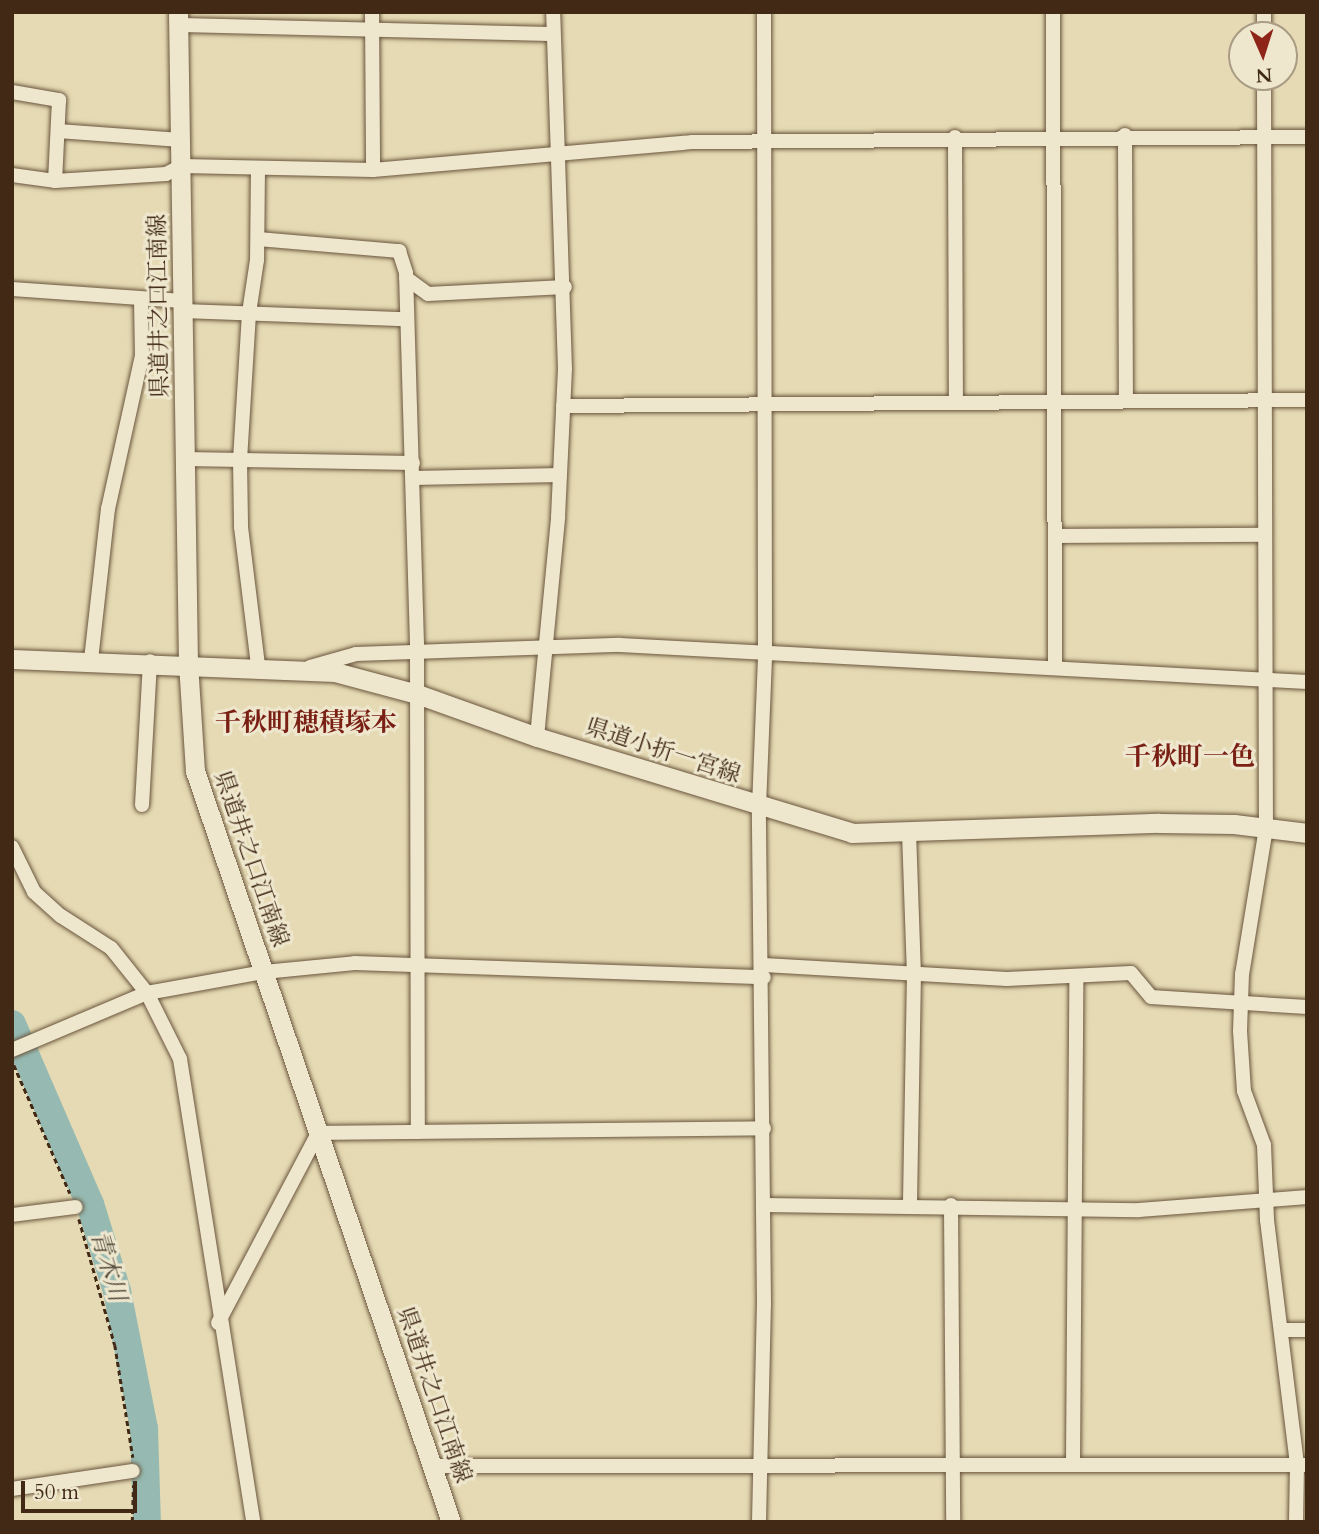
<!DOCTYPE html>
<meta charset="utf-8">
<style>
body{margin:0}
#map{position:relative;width:1319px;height:1534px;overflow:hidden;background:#e5dab3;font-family:Cardo,"Noto Serif JP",serif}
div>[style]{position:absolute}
.river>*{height:28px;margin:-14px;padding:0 14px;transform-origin:14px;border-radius:14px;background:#96bab2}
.path>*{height:2.5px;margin-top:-1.25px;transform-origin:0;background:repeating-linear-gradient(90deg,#412916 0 5px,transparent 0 8.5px)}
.roads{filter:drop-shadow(0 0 2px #6a553d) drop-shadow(0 0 2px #6a553d)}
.street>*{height:14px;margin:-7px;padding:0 7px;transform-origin:7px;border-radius:7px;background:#eee7ce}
.secondary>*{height:19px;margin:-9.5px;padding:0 9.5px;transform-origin:9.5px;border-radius:9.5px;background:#eee7ce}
span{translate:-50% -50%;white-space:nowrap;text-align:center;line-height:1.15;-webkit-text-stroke:6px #eee7ce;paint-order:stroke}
.street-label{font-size:23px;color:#412916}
.water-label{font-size:24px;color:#564d3d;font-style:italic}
.quarter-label{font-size:26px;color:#7a1f14;font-weight:700}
.frame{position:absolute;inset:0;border:14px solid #412916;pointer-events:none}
.north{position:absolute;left:1228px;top:21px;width:70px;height:70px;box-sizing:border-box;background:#eee7ce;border:2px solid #a99b84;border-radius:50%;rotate:177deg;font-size:19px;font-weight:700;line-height:28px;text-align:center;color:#412916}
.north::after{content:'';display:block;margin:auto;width:24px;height:32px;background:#8f2418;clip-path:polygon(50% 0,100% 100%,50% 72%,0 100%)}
.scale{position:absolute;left:21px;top:1481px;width:116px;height:32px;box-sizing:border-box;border:4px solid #412916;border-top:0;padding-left:9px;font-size:21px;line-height:24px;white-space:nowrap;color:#412916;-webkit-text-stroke:5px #eee7ce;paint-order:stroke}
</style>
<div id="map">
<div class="river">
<i style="left:12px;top:1024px;width:196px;rotate:66.6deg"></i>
<i style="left:90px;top:1204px;width:91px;rotate:72.8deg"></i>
<i style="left:117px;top:1291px;width:141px;rotate:78.9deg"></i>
<i style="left:144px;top:1429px;width:93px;rotate:88.2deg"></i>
</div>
<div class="path">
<i style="left:14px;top:1065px;width:140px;rotate:66.4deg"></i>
<i style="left:79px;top:1219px;width:131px;rotate:74.1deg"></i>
<i style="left:115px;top:1345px;width:114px;rotate:80.9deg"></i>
<i style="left:132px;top:1522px;width:37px;rotate:-88deg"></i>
</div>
<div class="roads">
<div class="street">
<i style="left:372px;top:12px;width:158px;rotate:89.6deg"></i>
<i style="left:1053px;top:12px;width:655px;rotate:89.83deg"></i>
<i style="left:178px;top:25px;width:375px;rotate:1.4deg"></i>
<i style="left:1264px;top:35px;width:23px;rotate:-90deg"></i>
<i style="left:1264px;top:77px;width:751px;rotate:89.85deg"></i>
<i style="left:1266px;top:828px;width:148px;rotate:99.3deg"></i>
<i style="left:1242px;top:974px;width:57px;rotate:92deg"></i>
<i style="left:1240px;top:1031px;width:60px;rotate:86.2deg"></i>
<i style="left:1244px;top:1091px;width:58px;rotate:69.7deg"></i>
<i style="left:1264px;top:1145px;width:75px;rotate:87.7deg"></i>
<i style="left:1267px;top:1220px;width:247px;rotate:83deg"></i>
<i style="left:1297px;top:1465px;width:57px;rotate:91deg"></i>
<i style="left:12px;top:92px;width:48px;rotate:9.7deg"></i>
<i style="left:59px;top:100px;width:81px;rotate:92.8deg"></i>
<i style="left:58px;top:131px;width:123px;rotate:4.2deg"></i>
<i style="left:1125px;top:135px;width:265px;rotate:89.8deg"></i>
<i style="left:955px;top:137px;width:264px;rotate:89.8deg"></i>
<i style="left:258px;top:168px;width:92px;rotate:90.6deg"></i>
<i style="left:257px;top:260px;width:54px;rotate:98.6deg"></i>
<i style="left:249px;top:313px;width:147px;rotate:93.5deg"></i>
<i style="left:240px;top:460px;width:67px;rotate:89.1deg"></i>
<i style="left:241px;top:527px;width:140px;rotate:83deg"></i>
<i style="left:12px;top:175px;width:43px;rotate:7.9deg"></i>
<i style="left:55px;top:181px;width:111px;rotate:-3.6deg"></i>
<i style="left:166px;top:174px;width:18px;rotate:-27deg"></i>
<i style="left:182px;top:166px;width:191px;rotate:1.2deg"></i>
<i style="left:373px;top:170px;width:320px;rotate:-5deg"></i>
<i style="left:692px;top:142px;width:615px;rotate:-0.47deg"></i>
<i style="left:258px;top:239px;width:142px;rotate:4.9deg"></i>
<i style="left:399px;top:251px;width:23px;rotate:72deg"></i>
<i style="left:406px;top:273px;width:379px;rotate:88.3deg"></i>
<i style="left:417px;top:652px;width:480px;rotate:89.9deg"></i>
<i style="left:406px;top:278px;width:27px;rotate:36deg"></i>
<i style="left:428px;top:294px;width:137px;rotate:-2.9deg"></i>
<i style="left:12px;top:289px;width:171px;rotate:4deg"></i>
<i style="left:183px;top:311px;width:222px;rotate:2.1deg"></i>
<i style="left:563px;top:406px;width:744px;rotate:-0.46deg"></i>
<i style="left:185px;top:459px;width:228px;rotate:1deg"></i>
<i style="left:413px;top:478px;width:147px;rotate:-1.2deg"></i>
<i style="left:1055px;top:536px;width:208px;rotate:-0.3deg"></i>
<i style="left:91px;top:660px;width:152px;rotate:-83.6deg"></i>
<i style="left:108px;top:509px;width:157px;rotate:-77.5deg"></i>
<i style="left:142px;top:356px;width:57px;rotate:-91deg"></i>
<i style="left:310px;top:667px;width:48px;rotate:-15.8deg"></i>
<i style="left:356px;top:654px;width:264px;rotate:-2deg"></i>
<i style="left:620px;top:645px;width:688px;rotate:3.08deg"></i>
<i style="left:537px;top:737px;width:221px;rotate:-84.5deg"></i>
<i style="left:558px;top:517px;width:148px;rotate:-87.3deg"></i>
<i style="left:565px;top:369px;width:357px;rotate:-91.9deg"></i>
<i style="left:142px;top:805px;width:144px;rotate:-86.8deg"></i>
<i style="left:909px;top:832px;width:141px;rotate:88deg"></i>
<i style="left:914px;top:973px;width:232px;rotate:91deg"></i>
<i style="left:12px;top:847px;width:50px;rotate:63.9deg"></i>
<i style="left:34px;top:892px;width:36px;rotate:42deg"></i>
<i style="left:61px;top:916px;width:59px;rotate:32.6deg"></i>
<i style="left:111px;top:948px;width:58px;rotate:51.3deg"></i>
<i style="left:147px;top:993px;width:74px;rotate:63.4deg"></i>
<i style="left:180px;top:1059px;width:469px;rotate:81deg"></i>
<i style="left:764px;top:965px;width:243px;rotate:3.3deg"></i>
<i style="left:1007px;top:979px;width:124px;rotate:-2.8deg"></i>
<i style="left:1131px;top:973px;width:31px;rotate:50deg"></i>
<i style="left:1151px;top:997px;width:156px;rotate:3.7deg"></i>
<i style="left:12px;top:1050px;width:147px;rotate:-22.9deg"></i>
<i style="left:147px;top:993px;width:119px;rotate:-10.2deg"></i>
<i style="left:264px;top:972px;width:91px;rotate:-5.6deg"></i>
<i style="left:355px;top:963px;width:409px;rotate:2deg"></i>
<i style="left:764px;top:1205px;width:375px;rotate:0.8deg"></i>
<i style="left:1139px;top:1210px;width:169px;rotate:-4.4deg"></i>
<i style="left:951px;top:1205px;width:317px;rotate:89.6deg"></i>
<i style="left:12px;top:1215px;width:64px;rotate:-7.2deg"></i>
<i style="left:218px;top:1323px;width:215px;rotate:-62.2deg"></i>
<i style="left:318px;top:1133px;width:446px;rotate:-0.6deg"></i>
<i style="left:1281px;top:1330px;width:26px"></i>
<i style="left:1073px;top:1464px;width:488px;rotate:-89.6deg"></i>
<i style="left:433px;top:1466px;width:874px;rotate:-0.07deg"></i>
<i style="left:12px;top:1489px;width:122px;rotate:-8.5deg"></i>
<i style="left:759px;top:1522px;width:218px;rotate:-88.7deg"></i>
<i style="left:764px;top:1304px;width:497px;rotate:-90.6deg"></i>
<i style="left:759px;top:807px;width:152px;rotate:-87.7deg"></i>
<i style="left:765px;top:655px;width:643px;rotate:-90.09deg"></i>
</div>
<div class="secondary">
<i style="left:178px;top:12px;width:651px;rotate:89.12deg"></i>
<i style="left:188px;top:663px;width:108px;rotate:86.3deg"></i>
<i style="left:195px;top:771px;width:793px;rotate:71.18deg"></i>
<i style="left:12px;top:659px;width:323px;rotate:2.3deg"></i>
<i style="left:335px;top:672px;width:85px;rotate:15deg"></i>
<i style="left:417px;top:694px;width:127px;rotate:19.7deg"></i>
<i style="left:537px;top:737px;width:329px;rotate:16.9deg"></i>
<i style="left:852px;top:833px;width:307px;rotate:-1.9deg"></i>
<i style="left:1159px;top:823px;width:75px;rotate:0.8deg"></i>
<i style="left:1234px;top:824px;width:74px;rotate:7deg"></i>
</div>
</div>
<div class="street-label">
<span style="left:159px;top:306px;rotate:-91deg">県道井之口江南線</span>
<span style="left:663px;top:751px;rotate:18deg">県道小折一宮線</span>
<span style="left:251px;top:859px;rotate:71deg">県道井之口江南線</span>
<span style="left:434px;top:1395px;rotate:71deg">県道井之口江南線</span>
</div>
<div class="water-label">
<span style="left:108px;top:1266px;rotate:74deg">青木川</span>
</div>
<div class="quarter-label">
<span style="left:306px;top:723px">千秋町穂積塚本</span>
<span style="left:1190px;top:757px">千秋町一色</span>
</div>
<div class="frame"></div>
<div class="north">N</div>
<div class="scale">50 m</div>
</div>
